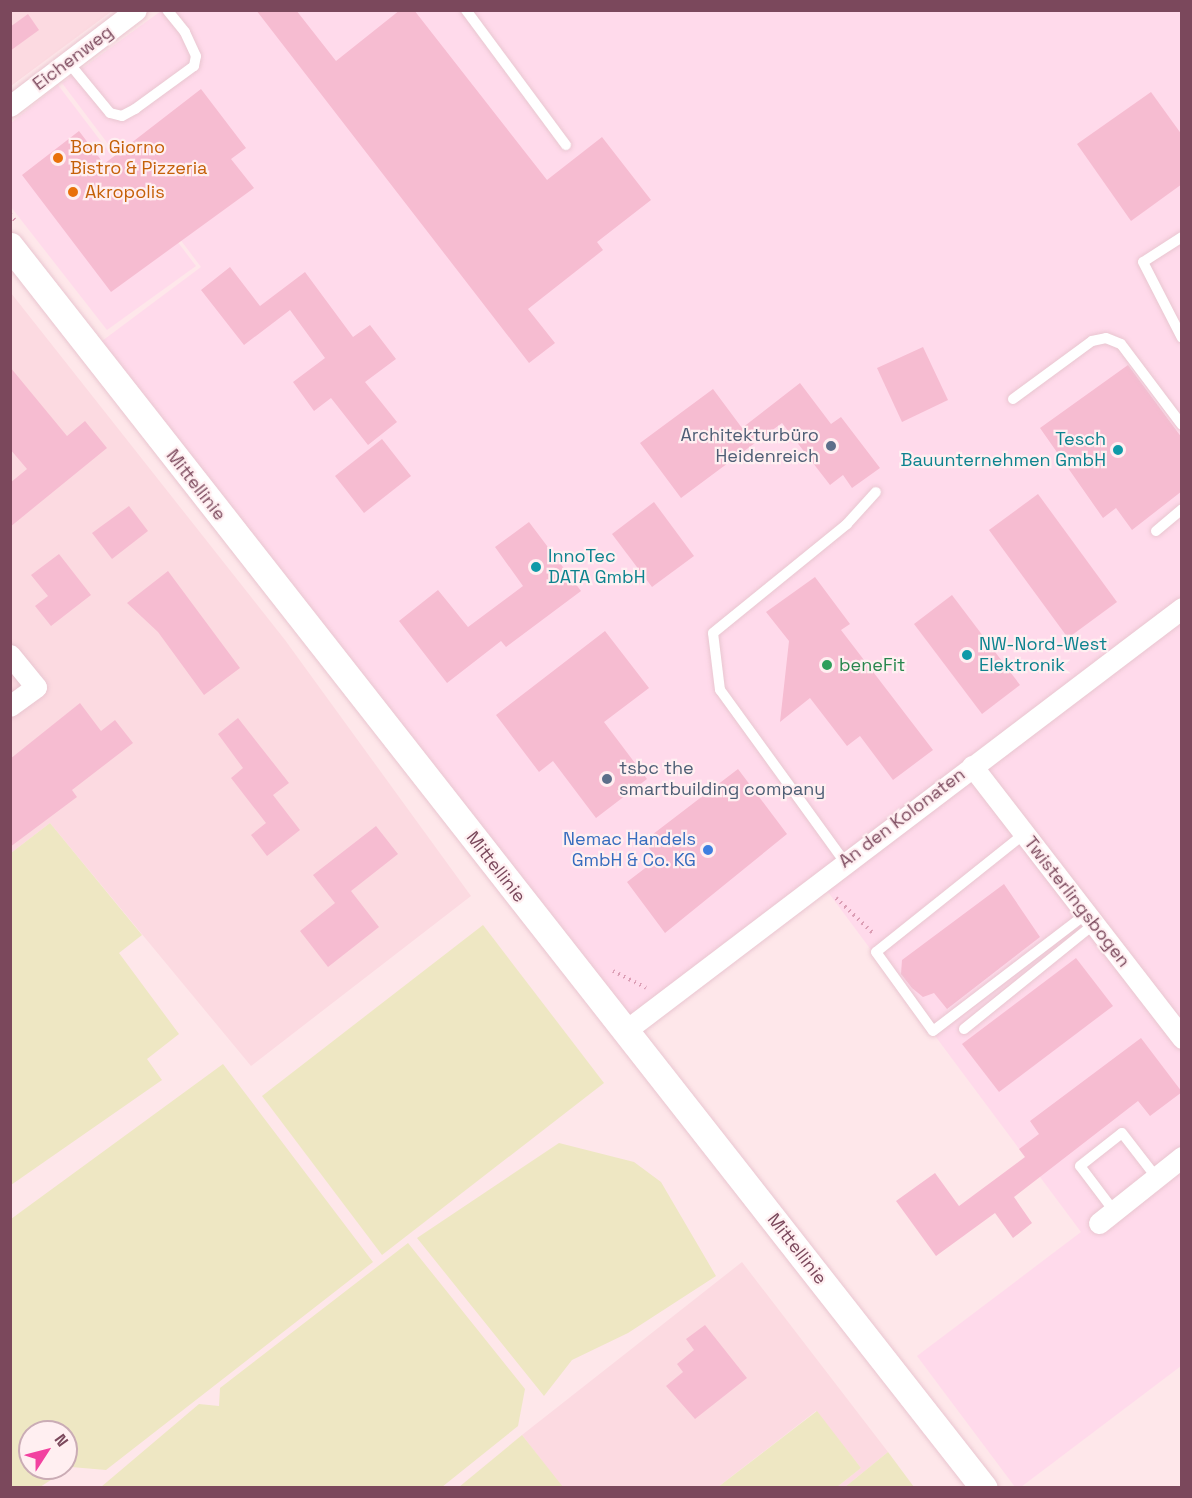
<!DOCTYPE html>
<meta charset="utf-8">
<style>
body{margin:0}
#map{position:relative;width:1192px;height:1498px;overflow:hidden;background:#fee7ea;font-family:"Space Grotesk",sans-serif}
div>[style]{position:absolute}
.residential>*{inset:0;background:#fcdae1}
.commercial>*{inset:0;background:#ffdaeb}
.green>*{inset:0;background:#eee7c3}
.building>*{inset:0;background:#f6bcd1}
.path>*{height:4px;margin-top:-2px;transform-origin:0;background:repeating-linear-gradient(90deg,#dc9eb5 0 1.5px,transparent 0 6px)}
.roads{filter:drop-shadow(0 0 2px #e9c6d0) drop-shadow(0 0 2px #e9c6d0)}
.service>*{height:10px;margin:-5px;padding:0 5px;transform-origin:5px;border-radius:5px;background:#fff}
.minor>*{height:21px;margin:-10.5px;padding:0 10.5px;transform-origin:10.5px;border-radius:10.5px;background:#fff}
.tertiary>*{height:27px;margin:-13.5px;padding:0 13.5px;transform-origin:13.5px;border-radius:13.5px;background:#fff}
.dots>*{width:16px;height:16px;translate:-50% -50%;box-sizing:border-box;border:3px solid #ffeff1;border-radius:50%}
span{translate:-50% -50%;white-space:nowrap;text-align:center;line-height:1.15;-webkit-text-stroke:4.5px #ffeff1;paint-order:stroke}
.street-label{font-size:18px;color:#7b485c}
.food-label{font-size:18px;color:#c56008}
.left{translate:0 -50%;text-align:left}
.service-label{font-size:18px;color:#4e5e75}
.right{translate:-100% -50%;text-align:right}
.culture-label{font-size:18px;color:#0d838f}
.leisure-label{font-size:18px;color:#27864d}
.shop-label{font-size:18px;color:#366cbe}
.frame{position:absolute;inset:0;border:12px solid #7b485c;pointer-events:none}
.north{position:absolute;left:18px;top:1420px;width:60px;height:60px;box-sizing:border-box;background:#ffeff1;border:2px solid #caacb5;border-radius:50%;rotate:54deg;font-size:16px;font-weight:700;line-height:24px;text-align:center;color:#7b485c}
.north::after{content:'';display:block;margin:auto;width:21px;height:27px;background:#f242a0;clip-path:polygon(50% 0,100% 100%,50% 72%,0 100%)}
</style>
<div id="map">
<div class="residential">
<i style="clip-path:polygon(11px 11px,112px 11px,11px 86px)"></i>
<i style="clip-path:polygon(11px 293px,285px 640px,471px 896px,251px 1066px,50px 823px,11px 853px)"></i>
<i style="clip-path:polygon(742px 1262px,888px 1452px,845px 1487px,837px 1487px,861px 1468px,816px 1411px,718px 1487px,563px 1488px,522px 1435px)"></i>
</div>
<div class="commercial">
<i style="clip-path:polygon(161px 11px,1181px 11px,1181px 1366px,1021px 1487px,1015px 1487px,917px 1356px,1081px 1232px,822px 884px,625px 1031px,90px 350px,201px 267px,62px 83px)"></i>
<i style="clip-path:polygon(58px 85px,196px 266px,107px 330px,11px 207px,11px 123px)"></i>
</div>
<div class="green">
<i style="clip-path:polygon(50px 823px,142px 935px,119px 953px,179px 1034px,147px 1059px,162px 1080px,11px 1185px,11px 853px)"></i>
<i style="clip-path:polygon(483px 925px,604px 1083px,382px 1255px,262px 1096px)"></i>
<i style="clip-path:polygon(evenodd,223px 1064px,373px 1262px,106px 1470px,71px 1467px,40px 1487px,11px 1487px,11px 1219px,223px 1064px,30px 1432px,66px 1432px,66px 1468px,30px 1468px,30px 1432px)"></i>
<i style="clip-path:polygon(559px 1143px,634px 1162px,661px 1182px,716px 1276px,628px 1333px,572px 1360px,544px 1396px,417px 1238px)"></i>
<i style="clip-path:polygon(408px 1243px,525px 1389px,518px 1426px,442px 1487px,101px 1487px,199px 1404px,219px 1406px,220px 1388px)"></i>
<i style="clip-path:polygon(817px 1411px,861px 1468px,837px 1487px,718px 1487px)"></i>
<i style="clip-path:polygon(522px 1435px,563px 1487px,459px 1487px)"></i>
<i style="clip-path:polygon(888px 1452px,914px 1487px,845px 1487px)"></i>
</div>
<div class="building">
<i style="clip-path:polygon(256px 10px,296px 10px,336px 61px,400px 10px,414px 10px,547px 180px,602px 137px,651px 200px,597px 242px,603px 250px,528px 309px,555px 343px,529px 363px)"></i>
<i style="clip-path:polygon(28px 14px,39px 30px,10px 51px,10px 27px)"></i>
<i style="clip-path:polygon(201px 89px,246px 148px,231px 159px,254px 188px,111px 292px,22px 175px,79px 131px,104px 164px)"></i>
<i style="clip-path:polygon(1151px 92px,1182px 135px,1182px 184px,1131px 221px,1077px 144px)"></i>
<i style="clip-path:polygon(230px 267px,260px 306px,305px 272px,353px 337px,370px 325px,396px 359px,365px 382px,397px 422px,368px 445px,331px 398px,314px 411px,293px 382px,325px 358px,290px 310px,244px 345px,201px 290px)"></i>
<i style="clip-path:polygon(923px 347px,948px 400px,902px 422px,877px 368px)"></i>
<i style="clip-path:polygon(1128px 365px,1182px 438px,1182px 491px,1132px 530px,1116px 508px,1103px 518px,1040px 428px)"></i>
<i style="clip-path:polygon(10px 367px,67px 436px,85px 421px,107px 448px,10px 527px,10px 483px,27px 469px,10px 449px)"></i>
<i style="clip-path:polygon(800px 383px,831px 424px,841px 417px,880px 468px,852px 488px,843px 475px,830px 485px,782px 423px,681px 498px,640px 443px,713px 389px,742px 428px)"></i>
<i style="clip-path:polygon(382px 439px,411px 476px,364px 513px,335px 476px)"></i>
<i style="clip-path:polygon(1038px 494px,1117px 602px,1068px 638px,989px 530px)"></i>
<i style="clip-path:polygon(654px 502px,694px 556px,652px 587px,612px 534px)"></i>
<i style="clip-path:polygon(129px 506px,148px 531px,112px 559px,92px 533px)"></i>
<i style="clip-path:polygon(529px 522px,581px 591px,506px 647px,501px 641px,447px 683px,399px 621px,438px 590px,468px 627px,523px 586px,495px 547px)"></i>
<i style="clip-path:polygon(59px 554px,91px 595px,51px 626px,35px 606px,48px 596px,31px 575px)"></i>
<i style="clip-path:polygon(168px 571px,240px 668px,204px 695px,158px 632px,127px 603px)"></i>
<i style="clip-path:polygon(815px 577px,850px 624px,841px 630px,933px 750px,893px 780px,860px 736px,847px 746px,810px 698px,780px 722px,789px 641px,766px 612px)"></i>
<i style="clip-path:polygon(952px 595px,1020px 685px,982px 714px,914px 624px)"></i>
<i style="clip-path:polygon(605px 631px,649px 688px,604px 722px,647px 779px,596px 818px,553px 761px,539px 772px,496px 715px)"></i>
<i style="clip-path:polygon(80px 703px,101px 731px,115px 720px,133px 743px,72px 790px,77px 797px,10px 847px,10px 759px)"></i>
<i style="clip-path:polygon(238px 718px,289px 783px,273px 795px,300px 830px,267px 856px,251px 835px,266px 823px,231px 778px,243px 768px,218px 734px)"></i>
<i style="clip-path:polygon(738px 769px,787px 834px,665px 933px,627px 882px,657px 859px,644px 841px)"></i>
<i style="clip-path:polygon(376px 826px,398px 854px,351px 891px,379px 927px,328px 967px,300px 931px,335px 903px,313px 875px)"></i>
<i style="clip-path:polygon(1004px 884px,1040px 937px,947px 1009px,934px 993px,923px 997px,912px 988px,901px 974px,902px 960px)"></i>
<i style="clip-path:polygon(1076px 958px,1113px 1006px,999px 1092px,962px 1044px)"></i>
<i style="clip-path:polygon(1141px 1038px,1182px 1092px,1150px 1116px,1138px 1101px,1014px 1197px,1032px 1223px,1013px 1238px,995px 1213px,936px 1256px,896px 1201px,935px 1173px,959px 1206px,1025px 1157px,1019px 1149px,1039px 1134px,1030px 1121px)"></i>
<i style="clip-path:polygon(705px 1325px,747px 1378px,695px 1419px,666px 1386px,683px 1372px,677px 1364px,694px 1350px,686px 1339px)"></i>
</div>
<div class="path">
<i style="left:10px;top:214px;width:10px;rotate:53deg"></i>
<i style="left:836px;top:898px;width:52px;rotate:43.5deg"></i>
<i style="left:613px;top:971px;width:37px;rotate:27deg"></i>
</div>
<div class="roads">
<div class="service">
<i style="left:466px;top:10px;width:168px;rotate:53.5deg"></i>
<i style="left:68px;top:62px;width:66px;rotate:50.5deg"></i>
<i style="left:110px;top:113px;width:12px;rotate:14deg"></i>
<i style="left:122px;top:116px;width:15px;rotate:-28deg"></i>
<i style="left:135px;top:109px;width:73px;rotate:-36.1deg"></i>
<i style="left:194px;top:66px;width:10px;rotate:-79deg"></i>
<i style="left:196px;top:56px;width:26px;rotate:-115deg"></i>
<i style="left:185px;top:32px;width:28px;rotate:-129deg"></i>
<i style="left:1182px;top:237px;width:46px;rotate:147.3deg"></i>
<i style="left:1143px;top:262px;width:85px;rotate:62.8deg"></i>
<i style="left:1013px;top:399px;width:98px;rotate:-36.3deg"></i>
<i style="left:1092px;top:341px;width:14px;rotate:-12deg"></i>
<i style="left:1106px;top:338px;width:16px;rotate:22deg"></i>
<i style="left:1121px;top:344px;width:101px;rotate:53deg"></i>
<i style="left:1156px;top:531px;width:34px;rotate:-40deg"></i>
<i style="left:1024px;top:834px;width:189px;rotate:141.4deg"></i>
<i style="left:876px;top:952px;width:97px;rotate:54.2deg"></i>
<i style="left:933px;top:1031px;width:193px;rotate:-37.4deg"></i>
<i style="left:844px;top:861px;width:211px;rotate:-125.9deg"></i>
<i style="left:720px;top:690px;width:57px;rotate:-97deg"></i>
<i style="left:713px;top:633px;width:173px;rotate:-39.1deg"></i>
<i style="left:847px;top:524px;width:43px;rotate:-47.8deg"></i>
<i style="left:964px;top:1029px;width:167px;rotate:-38.9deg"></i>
<i style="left:1114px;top:1211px;width:56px;rotate:-127.1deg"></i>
<i style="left:1080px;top:1166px;width:53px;rotate:-38.2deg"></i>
<i style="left:1122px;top:1133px;width:56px;rotate:52.3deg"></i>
</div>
<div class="minor">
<i style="left:10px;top:106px;width:158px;rotate:-37.3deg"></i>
<i style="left:10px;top:655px;width:41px;rotate:50.9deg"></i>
<i style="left:36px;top:687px;width:32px;rotate:144deg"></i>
<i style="left:972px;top:766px;width:344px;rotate:52.3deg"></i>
<i style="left:625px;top:1031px;width:699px;rotate:-37.21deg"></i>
<i style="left:1099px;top:1223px;width:106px;rotate:-38.5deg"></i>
</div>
<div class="tertiary">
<i style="left:10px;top:246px;width:1578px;rotate:51.9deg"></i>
</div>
</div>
<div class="dots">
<i style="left:58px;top:158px;background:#e8710a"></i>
<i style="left:73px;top:192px;background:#e8710a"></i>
<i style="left:831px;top:446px;background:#5c6f8a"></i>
<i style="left:1118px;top:450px;background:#0f9aa8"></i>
<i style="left:536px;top:567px;background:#0f9aa8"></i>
<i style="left:967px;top:655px;background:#0f9aa8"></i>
<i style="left:827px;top:665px;background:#2e9e5b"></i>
<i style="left:607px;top:779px;background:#5c6f8a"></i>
<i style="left:708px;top:850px;background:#3f7fe0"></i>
</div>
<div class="street-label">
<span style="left:73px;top:58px;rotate:-37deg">Eichenweg</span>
<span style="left:196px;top:485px;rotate:52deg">Mittellinie</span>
<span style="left:902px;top:818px;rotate:-37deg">An den Kolonaten</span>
<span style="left:496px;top:867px;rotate:52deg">Mittellinie</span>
<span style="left:1077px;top:902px;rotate:52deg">Twisterlingsbogen</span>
<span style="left:797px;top:1249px;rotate:52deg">Mittellinie</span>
</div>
<div class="food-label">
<span class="left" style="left:70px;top:158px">Bon Giorno<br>Bistro &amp; Pizzeria</span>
<span class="left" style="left:85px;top:192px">Akropolis</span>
</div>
<div class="service-label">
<span class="right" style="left:819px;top:446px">Architekturbüro<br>Heidenreich</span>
<span class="left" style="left:619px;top:779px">tsbc the<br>smartbuilding company</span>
</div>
<div class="culture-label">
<span class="right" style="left:1106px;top:450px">Tesch<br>Bauunternehmen GmbH</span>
<span class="left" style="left:548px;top:567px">InnoTec<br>DATA GmbH</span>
<span class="left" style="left:979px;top:655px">NW-Nord-West<br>Elektronik</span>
</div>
<div class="leisure-label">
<span class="left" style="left:839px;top:665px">beneFit</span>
</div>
<div class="shop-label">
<span class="right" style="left:696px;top:850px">Nemac Handels<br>GmbH &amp; Co. KG</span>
</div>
<div class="frame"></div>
<div class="north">N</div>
</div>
